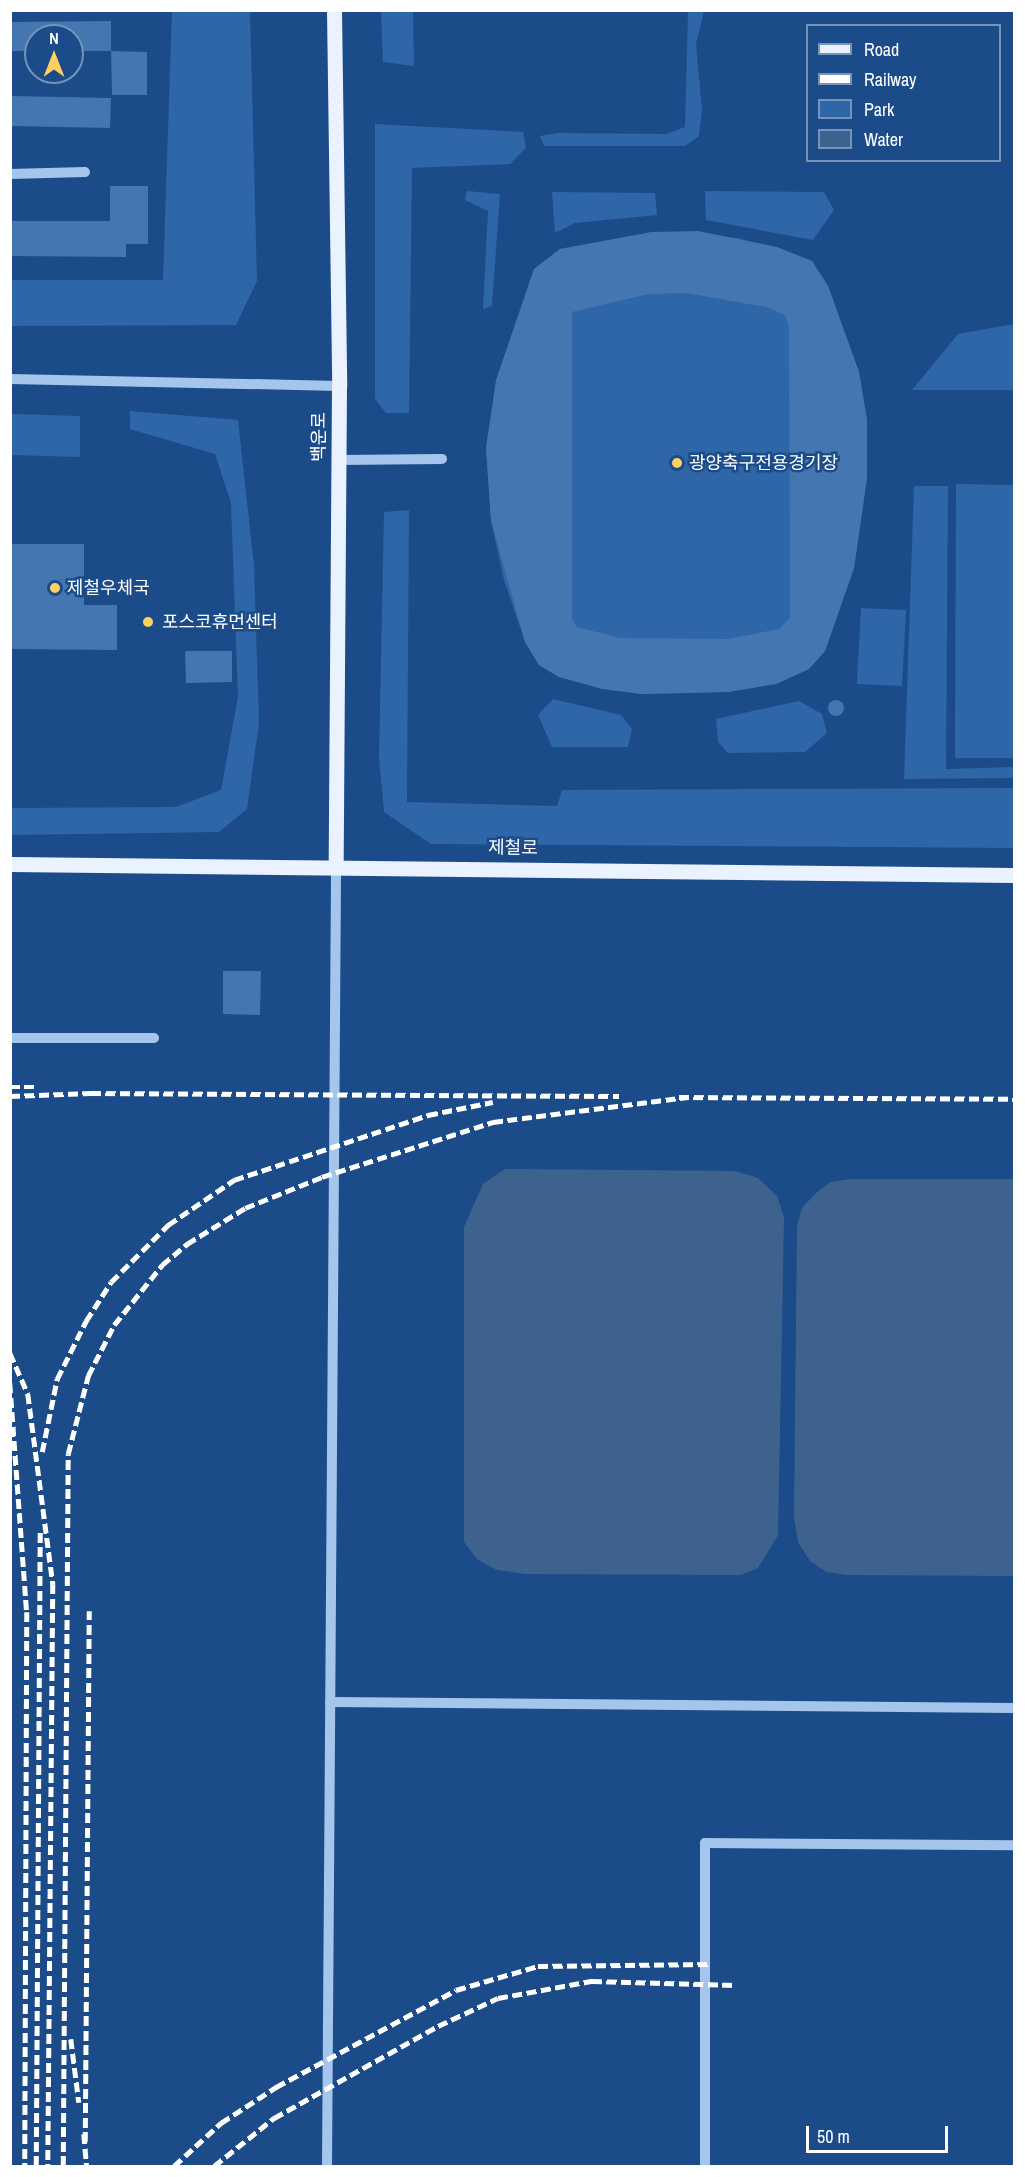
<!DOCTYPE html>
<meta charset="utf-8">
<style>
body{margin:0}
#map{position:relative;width:1025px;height:2177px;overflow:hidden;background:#1b4c89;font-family:"Archivo Narrow","Noto Sans KR",sans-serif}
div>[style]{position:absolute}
.green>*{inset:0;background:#2e66a7}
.water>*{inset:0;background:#3e628e}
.building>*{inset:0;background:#4476b2}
.round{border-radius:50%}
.minor>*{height:10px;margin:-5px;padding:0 5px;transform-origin:5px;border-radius:5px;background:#a4c6ec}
.major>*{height:15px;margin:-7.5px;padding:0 7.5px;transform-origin:7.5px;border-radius:7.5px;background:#eaf2ff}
.rail>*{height:4.5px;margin-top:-2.25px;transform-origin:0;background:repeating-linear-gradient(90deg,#fff 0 10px,transparent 0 14.5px)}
.dots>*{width:16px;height:16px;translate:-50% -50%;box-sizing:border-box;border:3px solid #1b4c89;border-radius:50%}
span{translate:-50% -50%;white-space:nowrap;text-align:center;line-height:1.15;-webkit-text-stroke:5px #1b4c89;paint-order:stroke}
.street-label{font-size:18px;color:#fff}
.poi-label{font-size:18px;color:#fff}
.left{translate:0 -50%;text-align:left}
.frame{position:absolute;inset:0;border:12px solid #fff;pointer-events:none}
.legend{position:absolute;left:806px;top:24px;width:195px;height:138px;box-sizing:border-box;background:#1b4c89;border:2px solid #7694b8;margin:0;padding:8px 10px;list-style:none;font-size:18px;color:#fff}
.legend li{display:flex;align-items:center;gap:12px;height:30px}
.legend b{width:30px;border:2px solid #7694b8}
.north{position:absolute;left:24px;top:24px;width:60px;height:60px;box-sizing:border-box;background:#1b4c89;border:2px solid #7694b8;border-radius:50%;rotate:0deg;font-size:16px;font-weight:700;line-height:24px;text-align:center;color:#fff}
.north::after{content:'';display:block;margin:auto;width:21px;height:27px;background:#fecf61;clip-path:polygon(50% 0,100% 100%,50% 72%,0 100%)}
.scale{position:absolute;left:806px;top:2126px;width:142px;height:27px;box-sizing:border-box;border:3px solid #fff;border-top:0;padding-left:8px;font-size:18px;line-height:21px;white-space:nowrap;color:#fff;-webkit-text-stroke:4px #1b4c89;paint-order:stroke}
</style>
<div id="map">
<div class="green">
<i style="clip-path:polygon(172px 11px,250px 11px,257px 281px,236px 325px,11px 326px,11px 280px,163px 280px)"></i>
<i style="clip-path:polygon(381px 11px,413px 11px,414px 66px,383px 62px)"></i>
<i style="clip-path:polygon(688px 11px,704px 11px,696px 44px,702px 110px,699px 136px,685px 146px,544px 146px,540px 136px,558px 133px,666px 134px,685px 127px)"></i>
<i style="clip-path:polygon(375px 124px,523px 132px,526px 148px,510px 164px,412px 168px,409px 413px,386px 413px,375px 399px)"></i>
<i style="clip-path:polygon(467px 191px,500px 194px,492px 306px,483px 309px,488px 211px,465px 200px)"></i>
<i style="clip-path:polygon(705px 191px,824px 192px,834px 210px,813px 240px,706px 220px)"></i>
<i style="clip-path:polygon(552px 192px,655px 193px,657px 215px,575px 223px,555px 233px)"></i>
<i style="clip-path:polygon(652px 232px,738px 238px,812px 261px,828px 286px,859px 372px,867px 420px,867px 478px,854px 568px,825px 651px,809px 669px,776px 684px,728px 692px,641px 694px,559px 677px,539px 665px,525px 642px,504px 580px,491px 521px,486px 448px,497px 380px,534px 269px,560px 249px)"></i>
<i style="clip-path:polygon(1014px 324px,1014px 390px,912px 390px,958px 334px)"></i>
<i style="clip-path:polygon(130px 411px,238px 420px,254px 566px,259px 723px,247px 809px,219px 832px,11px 835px,11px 808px,176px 807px,221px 790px,238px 697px,231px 503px,215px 454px,130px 429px)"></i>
<i style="clip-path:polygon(11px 414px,80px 416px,80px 457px,11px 455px)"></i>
<i style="clip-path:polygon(956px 484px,1014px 485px,1014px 758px,955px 758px)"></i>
<i style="clip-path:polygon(914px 486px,948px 486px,946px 769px,1014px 767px,1014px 778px,904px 779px)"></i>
<i style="clip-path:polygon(409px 510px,407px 802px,557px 806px,562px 790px,1014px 788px,1014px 848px,431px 844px,384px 812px,379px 758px,384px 512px)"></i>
<i style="clip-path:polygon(861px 608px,906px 610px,902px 686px,857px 684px)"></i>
<i style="clip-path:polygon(553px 699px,621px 715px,632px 729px,628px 747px,552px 747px,538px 715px)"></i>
<i style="clip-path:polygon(799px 701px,822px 714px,827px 733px,805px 752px,728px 753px,718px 742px,716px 719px)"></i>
</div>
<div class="water">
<i style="clip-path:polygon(505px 1169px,735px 1171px,758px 1178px,777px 1196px,784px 1217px,778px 1535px,758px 1568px,741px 1575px,525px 1574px,497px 1570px,478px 1560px,464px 1542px,464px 1227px,483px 1184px)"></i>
<i style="clip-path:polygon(852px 1179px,1014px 1179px,1014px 1576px,847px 1575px,827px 1572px,810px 1561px,798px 1542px,794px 1518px,797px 1226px,802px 1208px,815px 1194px,830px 1182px)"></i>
</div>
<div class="building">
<i style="clip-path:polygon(111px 21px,111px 51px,72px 51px,72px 36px,36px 36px,36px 51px,12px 51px,12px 22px)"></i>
<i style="clip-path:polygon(111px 51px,147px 52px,147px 95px,112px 95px)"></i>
<i style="clip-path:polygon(11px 96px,111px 98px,110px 128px,11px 126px)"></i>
<i style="clip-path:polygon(110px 186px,148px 186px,148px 244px,126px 244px,126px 257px,10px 256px,10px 221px,110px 221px)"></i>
<i style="clip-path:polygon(evenodd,698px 231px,777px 247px,812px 261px,828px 286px,859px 372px,867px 420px,867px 478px,854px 568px,825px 651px,809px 669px,776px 684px,728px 692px,641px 694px,602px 689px,559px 677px,539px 665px,525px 642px,491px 521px,486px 448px,496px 380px,534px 269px,560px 249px,652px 232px,698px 231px,686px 293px,766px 307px,785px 315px,789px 326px,790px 618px,779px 629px,727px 639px,620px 638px,577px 627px,572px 619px,572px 312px,649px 294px,686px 293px)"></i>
<i style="clip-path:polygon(10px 544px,84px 544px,84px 605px,117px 605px,117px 650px,10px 649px)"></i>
<i style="clip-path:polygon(185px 651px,232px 651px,232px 682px,186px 683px)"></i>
<i class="round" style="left:828px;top:700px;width:16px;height:16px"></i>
<i style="clip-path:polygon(223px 971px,261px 971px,260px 1015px,223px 1014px)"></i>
</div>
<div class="minor">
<i style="left:10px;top:174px;width:75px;rotate:-1.5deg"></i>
<i style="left:10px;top:379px;width:329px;rotate:1.2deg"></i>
<i style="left:338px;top:460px;width:104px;rotate:-0.6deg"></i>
<i style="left:10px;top:1038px;width:144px"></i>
<i style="left:330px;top:1702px;width:684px;rotate:0.5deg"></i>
<i style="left:327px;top:2166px;width:1302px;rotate:-89.6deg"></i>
<i style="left:705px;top:2166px;width:323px;rotate:-90deg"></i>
<i style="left:705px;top:1843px;width:309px;rotate:0.4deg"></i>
</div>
<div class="major">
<i style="left:334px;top:10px;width:376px;rotate:89.2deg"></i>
<i style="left:339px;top:386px;width:478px;rotate:90.4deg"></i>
<i style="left:10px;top:864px;width:1004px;rotate:0.63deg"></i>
</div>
<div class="rail">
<i style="left:10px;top:1087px;width:24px"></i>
<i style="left:10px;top:1096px;width:81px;rotate:-2.1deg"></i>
<i style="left:91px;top:1093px;width:528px;rotate:0.33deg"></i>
<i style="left:679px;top:1097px;width:335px;rotate:0.3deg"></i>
<i style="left:10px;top:1353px;width:45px;rotate:66.3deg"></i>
<i style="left:28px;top:1394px;width:192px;rotate:82.5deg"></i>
<i style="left:53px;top:1584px;width:582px;rotate:90.49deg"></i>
<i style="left:10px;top:1383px;width:230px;rotate:85.8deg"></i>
<i style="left:27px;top:1612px;width:554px;rotate:90.21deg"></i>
<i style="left:42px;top:1452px;width:75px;rotate:-78.4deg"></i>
<i style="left:57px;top:1379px;width:65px;rotate:-63.4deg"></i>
<i style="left:86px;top:1321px;width:46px;rotate:-57.3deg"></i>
<i style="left:111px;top:1282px;width:81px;rotate:-45deg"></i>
<i style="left:168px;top:1225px;width:80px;rotate:-34.3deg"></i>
<i style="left:234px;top:1180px;width:205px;rotate:-18.5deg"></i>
<i style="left:428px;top:1115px;width:66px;rotate:-11.3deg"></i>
<i style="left:71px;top:2039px;width:64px;rotate:82.8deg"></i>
<i style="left:84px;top:2134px;width:32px;rotate:85deg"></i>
<i style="left:85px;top:2142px;width:531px;rotate:-89.57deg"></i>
<i style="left:36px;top:2166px;width:634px;rotate:-89.64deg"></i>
<i style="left:63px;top:2166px;width:712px;rotate:-89.6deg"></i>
<i style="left:68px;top:1454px;width:81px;rotate:-75.6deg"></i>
<i style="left:88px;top:1376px;width:57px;rotate:-63deg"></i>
<i style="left:114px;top:1325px;width:77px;rotate:-51.3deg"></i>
<i style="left:162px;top:1265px;width:33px;rotate:-40deg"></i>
<i style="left:187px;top:1244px;width:68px;rotate:-31.8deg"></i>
<i style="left:245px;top:1208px;width:83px;rotate:-21.9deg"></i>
<i style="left:322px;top:1177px;width:180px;rotate:-17.8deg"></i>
<i style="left:493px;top:1122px;width:196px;rotate:-7.3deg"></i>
<i style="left:174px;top:2166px;width:64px;rotate:-42.5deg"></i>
<i style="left:221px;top:2123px;width:66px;rotate:-33.2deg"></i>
<i style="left:276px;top:2087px;width:204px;rotate:-28.3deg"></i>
<i style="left:456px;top:1990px;width:85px;rotate:-16.3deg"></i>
<i style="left:538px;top:1966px;width:173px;rotate:-0.7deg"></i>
<i style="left:214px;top:2166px;width:77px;rotate:-38.7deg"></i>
<i style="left:274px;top:2118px;width:188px;rotate:-29.3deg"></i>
<i style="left:438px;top:2026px;width:66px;rotate:-25deg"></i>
<i style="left:498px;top:1998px;width:96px;rotate:-10.3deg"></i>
<i style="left:592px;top:1981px;width:144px;rotate:1.6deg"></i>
</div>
<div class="dots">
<i style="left:677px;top:463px;background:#fecf61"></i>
<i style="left:55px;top:588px;background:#fecf61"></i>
<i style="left:148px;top:622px;background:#fecf61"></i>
</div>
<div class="street-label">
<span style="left:319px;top:437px;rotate:-90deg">백운로</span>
<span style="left:513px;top:848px;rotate:1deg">제철로</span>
</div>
<div class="poi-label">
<span class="left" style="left:689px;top:463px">광양축구전용경기장</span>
<span class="left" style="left:67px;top:588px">제철우체국</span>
<span class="left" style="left:162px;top:622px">포스코휴먼센터</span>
</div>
<div class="frame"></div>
<ul class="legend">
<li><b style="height:8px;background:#eaf2ff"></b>Road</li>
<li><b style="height:8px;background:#fff"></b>Railway</li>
<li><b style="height:16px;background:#2e66a7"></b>Park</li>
<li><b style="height:16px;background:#3e628e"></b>Water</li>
</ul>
<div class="north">N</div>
<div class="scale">50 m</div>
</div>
